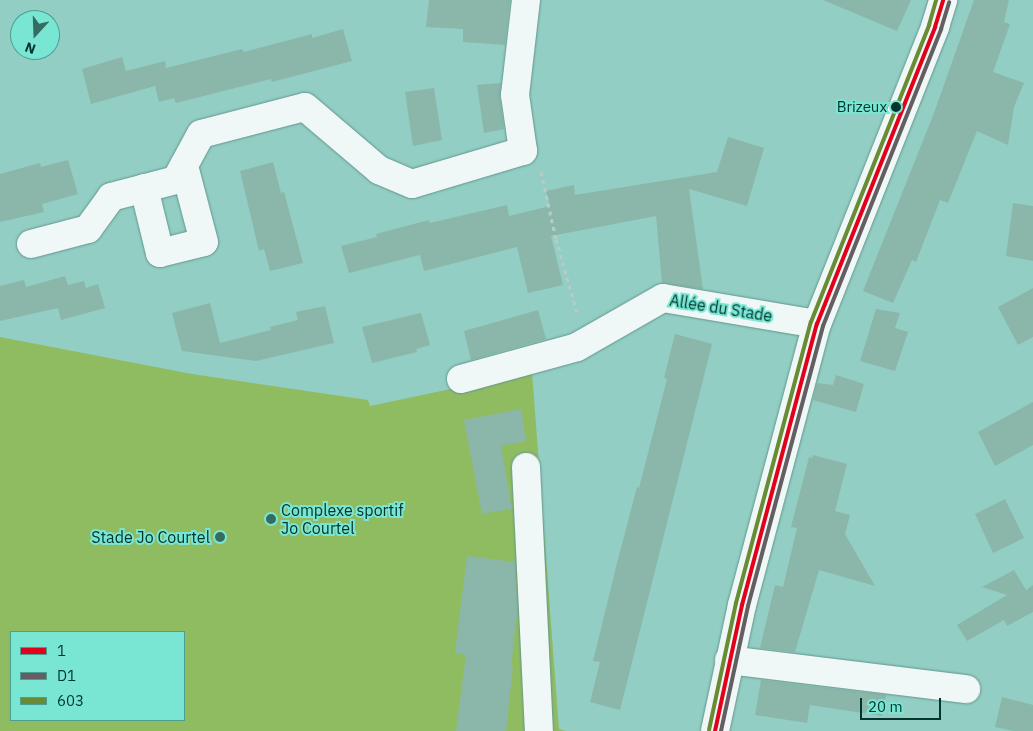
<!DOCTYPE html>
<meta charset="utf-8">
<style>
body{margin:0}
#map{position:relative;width:1033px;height:731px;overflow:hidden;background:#92cec3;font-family:"IBM Plex Sans",sans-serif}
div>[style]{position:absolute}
.green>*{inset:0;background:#90bc61}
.building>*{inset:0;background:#8bb7aa}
.path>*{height:3px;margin-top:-1.5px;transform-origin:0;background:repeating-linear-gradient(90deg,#b8cbc8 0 4px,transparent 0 8px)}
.roads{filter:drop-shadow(0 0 1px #63968f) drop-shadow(0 0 1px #63968f)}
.minor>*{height:28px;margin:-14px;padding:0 14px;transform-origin:14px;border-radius:14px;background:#eff8f6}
.bus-1>*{height:4px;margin:-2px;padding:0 2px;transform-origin:2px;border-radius:2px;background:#e2001a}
.bus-2>*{height:4px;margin:-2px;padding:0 2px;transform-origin:2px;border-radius:2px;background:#635e62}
.bus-3>*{height:4px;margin:-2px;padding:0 2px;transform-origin:2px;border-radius:2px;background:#688b33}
.dots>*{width:14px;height:14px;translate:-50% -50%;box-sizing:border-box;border:2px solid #79e6d4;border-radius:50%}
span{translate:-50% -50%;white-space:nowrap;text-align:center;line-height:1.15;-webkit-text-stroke:4px #79e6d4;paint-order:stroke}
.bus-label{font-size:15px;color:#01352e}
.right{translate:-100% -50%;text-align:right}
.street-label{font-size:16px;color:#01352e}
.poi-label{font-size:16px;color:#01352e}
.left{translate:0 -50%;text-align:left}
.legend{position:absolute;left:10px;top:631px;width:175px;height:90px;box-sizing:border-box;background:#79e6d4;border:1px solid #499f92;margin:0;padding:6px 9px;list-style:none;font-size:15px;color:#01352e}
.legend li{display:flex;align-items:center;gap:10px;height:25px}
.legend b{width:25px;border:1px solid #499f92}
.north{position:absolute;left:10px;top:10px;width:50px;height:50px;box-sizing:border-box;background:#79e6d4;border:1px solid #499f92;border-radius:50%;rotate:200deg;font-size:14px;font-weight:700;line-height:20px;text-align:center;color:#01352e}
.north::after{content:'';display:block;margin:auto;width:18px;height:22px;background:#346b62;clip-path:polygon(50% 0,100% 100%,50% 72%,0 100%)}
.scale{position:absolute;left:860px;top:698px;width:81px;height:22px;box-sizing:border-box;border:2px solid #01352e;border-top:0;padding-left:6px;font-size:15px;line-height:18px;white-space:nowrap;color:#01352e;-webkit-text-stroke:4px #79e6d4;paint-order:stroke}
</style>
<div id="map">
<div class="green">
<i style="clip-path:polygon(evenodd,0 337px,192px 374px,368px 400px,370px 406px,532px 372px,559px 729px,566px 731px,0 731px,0 337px,11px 632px,184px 632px,184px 720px,11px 720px,11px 632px)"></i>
</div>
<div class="building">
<i style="clip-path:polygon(429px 0,510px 0,505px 45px,463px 42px,463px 29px,426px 27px)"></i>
<i style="clip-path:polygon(823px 0,911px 0,897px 31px)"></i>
<i style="clip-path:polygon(974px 0,1009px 0,1004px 22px,1010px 24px,993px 72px,1024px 83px,1014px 107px,1008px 145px,977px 131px,948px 203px,940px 200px,916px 262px,912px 260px,893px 303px,863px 291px,934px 113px)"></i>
<i style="clip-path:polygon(343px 29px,352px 61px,272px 82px,271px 79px,176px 103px,174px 98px,159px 102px,155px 86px,91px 104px,82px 69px,122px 57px,126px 71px,165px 61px,166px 68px,242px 49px,244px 52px,312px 34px,312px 38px)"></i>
<i style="clip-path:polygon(501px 83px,500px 97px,504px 129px,484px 133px,477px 85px)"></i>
<i style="clip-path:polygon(434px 88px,442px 140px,413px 146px,405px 92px)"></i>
<i style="clip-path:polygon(728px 137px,764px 148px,747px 206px,689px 189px,703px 289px,662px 283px,656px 216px,551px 236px,563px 285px,528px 293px,517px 247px,424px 271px,420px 255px,349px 273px,341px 246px,377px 237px,376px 234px,429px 220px,430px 223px,507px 205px,509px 216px,550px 206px,546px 191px,574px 185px,575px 195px,717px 172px)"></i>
<i style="clip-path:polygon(68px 160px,78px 194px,42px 204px,44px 212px,0 222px,0 174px,40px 163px,41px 167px)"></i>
<i style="clip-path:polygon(273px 162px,281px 193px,284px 192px,303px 263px,270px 271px,264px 249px,259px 251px,240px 171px)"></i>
<i style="clip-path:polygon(1013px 203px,1033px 206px,1033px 261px,1006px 256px)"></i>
<i style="clip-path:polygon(65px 276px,68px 285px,84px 281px,86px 288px,98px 284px,105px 308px,61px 320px,58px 308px,0 321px,0 286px,24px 280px,26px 287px)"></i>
<i style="clip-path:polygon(1033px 288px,1033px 337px,1018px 345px,998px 307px)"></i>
<i style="clip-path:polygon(210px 303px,220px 343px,271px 330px,270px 327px,298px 320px,296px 312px,325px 306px,334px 343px,256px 361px,182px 351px,172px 313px)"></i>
<i style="clip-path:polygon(876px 309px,900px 313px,895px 328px,908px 332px,895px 371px,860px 361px)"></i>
<i style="clip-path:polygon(538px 310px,546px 339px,471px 360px,464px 331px)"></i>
<i style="clip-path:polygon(421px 313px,430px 345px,416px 349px,417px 352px,372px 363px,362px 327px)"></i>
<i style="clip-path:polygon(675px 334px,712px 344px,620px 710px,590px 702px,600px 662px,593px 661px,618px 559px,637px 487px,639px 488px,667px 379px,664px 378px)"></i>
<i style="clip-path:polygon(836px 375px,864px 384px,856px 412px,813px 400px,817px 383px,833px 385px)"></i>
<i style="clip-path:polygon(1033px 402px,1033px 445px,995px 466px,978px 432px)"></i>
<i style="clip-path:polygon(521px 409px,526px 441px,501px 446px,512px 509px,482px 514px,464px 420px)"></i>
<i style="clip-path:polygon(813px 455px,847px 464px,835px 511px,850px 515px,845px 534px,875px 586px,819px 570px,795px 652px,760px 648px,775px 585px,783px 587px,797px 528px,791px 527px,809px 457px,812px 458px)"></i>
<i style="clip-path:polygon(1005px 499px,1024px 538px,993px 553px,975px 514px)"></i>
<i style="clip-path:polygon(467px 556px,515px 562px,518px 620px,516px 620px,511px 667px,513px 667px,506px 731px,456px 731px,466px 655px,455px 653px)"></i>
<i style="clip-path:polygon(1014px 570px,1026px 590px,1033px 585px,1033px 612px,1007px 626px,1004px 620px,967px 641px,957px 625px,1007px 595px,982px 587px)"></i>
<i style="clip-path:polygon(761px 680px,886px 695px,882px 716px,810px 705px,807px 723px,755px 715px)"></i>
<i style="clip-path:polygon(1002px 697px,1033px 705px,1033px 731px,1013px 731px,995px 727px)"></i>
</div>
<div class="path">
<i style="left:541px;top:172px;width:69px;rotate:77.4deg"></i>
<i style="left:556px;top:239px;width:80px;rotate:74.1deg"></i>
</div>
<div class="roads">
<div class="minor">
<i style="left:144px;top:188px;width:67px;rotate:76.2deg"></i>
<i style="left:160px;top:253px;width:45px;rotate:-14deg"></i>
<i style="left:204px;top:242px;width:79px;rotate:-104.7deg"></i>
<i style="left:31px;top:244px;width:59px;rotate:-14.7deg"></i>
<i style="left:88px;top:229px;width:39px;rotate:-54deg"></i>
<i style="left:111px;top:197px;width:67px;rotate:-14.7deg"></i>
<i style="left:176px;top:180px;width:52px;rotate:-61.5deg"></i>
<i style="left:201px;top:134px;width:107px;rotate:-14.6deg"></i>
<i style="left:305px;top:107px;width:97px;rotate:40.4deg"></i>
<i style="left:379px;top:170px;width:36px;rotate:23deg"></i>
<i style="left:412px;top:184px;width:116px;rotate:-16.6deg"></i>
<i style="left:523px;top:151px;width:57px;rotate:-98.1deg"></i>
<i style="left:515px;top:95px;width:96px;rotate:-83.4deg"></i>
<i style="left:461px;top:379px;width:120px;rotate:-15.4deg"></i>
<i style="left:577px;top:347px;width:99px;rotate:-29.7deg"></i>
<i style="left:663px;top:298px;width:156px;rotate:9.6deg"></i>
<i style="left:526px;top:467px;width:264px;rotate:87.2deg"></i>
<i style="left:729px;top:660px;width:239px;rotate:7deg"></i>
<i style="left:715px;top:731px;width:129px;rotate:-77.9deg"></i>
<i style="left:742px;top:605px;width:291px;rotate:-75.1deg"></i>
<i style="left:817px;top:324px;width:320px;rotate:-68.3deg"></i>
<i style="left:935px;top:27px;width:28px;rotate:-73deg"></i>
</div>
</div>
<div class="bus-1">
<i style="left:715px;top:731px;width:129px;rotate:-77.9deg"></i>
<i style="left:742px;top:605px;width:291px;rotate:-75.1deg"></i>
<i style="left:817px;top:324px;width:320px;rotate:-68.3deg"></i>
<i style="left:935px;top:27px;width:28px;rotate:-73deg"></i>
</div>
<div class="bus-2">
<i style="left:721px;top:731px;width:128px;rotate:-77.8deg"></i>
<i style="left:748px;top:606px;width:290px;rotate:-75deg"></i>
<i style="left:823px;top:326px;width:320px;rotate:-68.3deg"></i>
<i style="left:941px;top:29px;width:28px;rotate:-73deg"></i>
</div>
<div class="bus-3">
<i style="left:709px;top:730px;width:130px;rotate:-78deg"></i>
<i style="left:736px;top:603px;width:291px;rotate:-75.1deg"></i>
<i style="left:811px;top:322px;width:320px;rotate:-68.3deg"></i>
<i style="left:929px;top:25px;width:26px;rotate:-74deg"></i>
</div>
<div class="dots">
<i style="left:896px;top:107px;background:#01352e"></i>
<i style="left:271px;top:519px;background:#346b62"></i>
<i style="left:220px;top:537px;background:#346b62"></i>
</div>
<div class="bus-label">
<span class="right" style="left:887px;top:107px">Brizeux</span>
</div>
<div class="street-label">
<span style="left:721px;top:308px;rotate:9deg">Allée du Stade</span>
</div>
<div class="poi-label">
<span class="left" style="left:281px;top:519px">Complexe sportif<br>Jo Courtel</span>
<span class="right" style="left:210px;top:537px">Stade Jo Courtel</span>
</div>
<ul class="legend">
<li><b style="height:6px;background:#e2001a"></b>1</li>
<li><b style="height:6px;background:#635e62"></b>D1</li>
<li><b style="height:6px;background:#688b33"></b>603</li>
</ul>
<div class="north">N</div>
<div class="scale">20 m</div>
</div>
